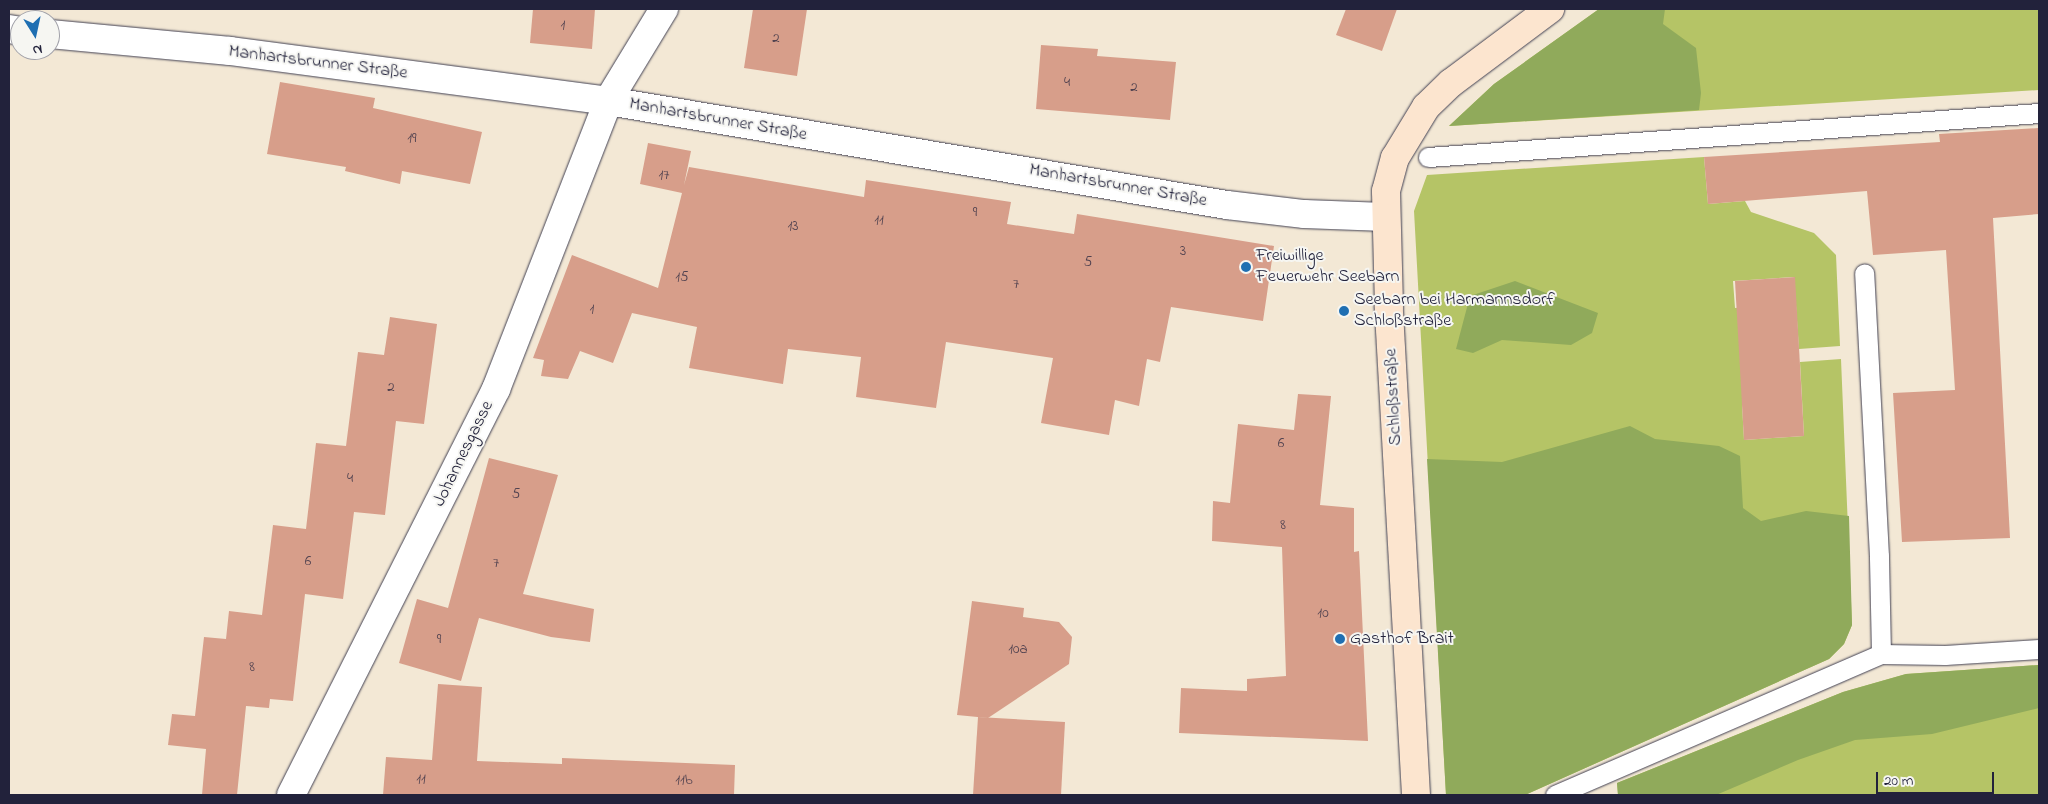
<!DOCTYPE html>
<meta charset="utf-8">
<style>
body{margin:0}
#map{position:relative;width:2048px;height:804px;overflow:hidden;background:#f3e8d5;font-family:"Indie Flower",sans-serif}
div>[style]{position:absolute}
.green>*{inset:0;background:#b5c466}
.forest>*{inset:0;background:#90aa5b}
.building>*{inset:0;background:#d79e8a}
.roads{filter:drop-shadow(0 0 1px #414052) drop-shadow(0 0 1px #414052)}
.service>*{height:19px;margin:-9.5px;padding:0 9.5px;transform-origin:9.5px;border-radius:9.5px;background:#fff}
.minor>*{height:28px;margin:-14px;padding:0 14px;transform-origin:14px;border-radius:14px;background:#fff}
.tertiary>*{height:28px;margin:-14px;padding:0 14px;transform-origin:14px;border-radius:14px;background:#fff}
.secondary>*{height:28px;margin:-14px;padding:0 14px;transform-origin:14px;border-radius:14px;background:#fce5cf}
.dots>*{width:14px;height:14px;translate:-50% -50%;box-sizing:border-box;border:2px solid #f6f6f2;border-radius:50%}
span{translate:-50% -50%;white-space:nowrap;text-align:center;line-height:1.15;-webkit-text-stroke:4px #f6f6f2;paint-order:stroke}
.number-label{font-size:15px;color:#4f414f}
.number-label span{-webkit-text-stroke-width:0}
.street-label{font-size:18px;color:#22223b}
.poi-label{font-size:18px;color:#22223b}
.left{translate:0 -50%;text-align:left}
.frame{position:absolute;inset:0;border:10px solid #22223b;pointer-events:none}
.north{position:absolute;left:10px;top:10px;width:50px;height:50px;box-sizing:border-box;background:#f6f6f2;border:1px solid #a1a1a9;border-radius:50%;rotate:170deg;font-size:14px;font-weight:700;line-height:20px;text-align:center;color:#22223b}
.north::after{content:'';display:block;margin:auto;width:18px;height:22px;background:#1f6fb2;clip-path:polygon(50% 0,100% 100%,50% 72%,0 100%)}
.scale{position:absolute;left:1876px;top:772px;width:118px;height:22px;box-sizing:border-box;border:2px solid #22223b;border-top:0;padding-left:6px;font-size:15px;line-height:18px;white-space:nowrap;color:#22223b;-webkit-text-stroke:4px #f6f6f2;paint-order:stroke}
</style>
<div id="map">
<div class="green">
<i style="clip-path:polygon(1599px 9px,2039px 9px,2039px 90px,1449px 126px,1494px 84px)"></i>
<i style="clip-path:polygon(1704px 157px,1708px 204px,1745px 201px,1751px 212px,1814px 233px,1836px 255px,1840px 346px,1799px 349px,1794px 277px,1733px 281px,1735px 308px,1756px 306px,1762px 402px,1742px 404px,1744px 440px,1804px 436px,1800px 362px,1841px 359px,1852px 625px,1844px 644px,1829px 659px,1525px 795px,1446px 795px,1414px 211px,1427px 175px)"></i>
<i style="clip-path:polygon(2039px 665px,2039px 795px,1618px 795px,1617px 783px,1843px 692px,1906px 674px)"></i>
</div>
<div class="forest">
<i style="clip-path:polygon(1599px 9px,1665px 9px,1663px 24px,1696px 48px,1701px 93px,1699px 110px,1449px 126px,1494px 84px)"></i>
<i style="clip-path:polygon(1515px 281px,1598px 313px,1592px 333px,1571px 345px,1502px 340px,1473px 353px,1456px 349px,1470px 296px)"></i>
<i style="clip-path:polygon(1630px 426px,1655px 439px,1719px 446px,1740px 456px,1743px 508px,1761px 521px,1806px 511px,1849px 516px,1852px 625px,1844px 644px,1829px 659px,1525px 795px,1446px 795px,1427px 459px,1502px 462px)"></i>
<i style="clip-path:polygon(2039px 665px,2039px 708px,1932px 734px,1855px 740px,1798px 760px,1716px 795px,1618px 795px,1617px 783px,1843px 692px,1906px 674px)"></i>
</div>
<div class="building">
<i style="clip-path:polygon(533px 9px,595px 9px,592px 49px,530px 43px)"></i>
<i style="clip-path:polygon(753px 9px,807px 9px,797px 76px,744px 68px)"></i>
<i style="clip-path:polygon(1346px 9px,1397px 9px,1382px 51px,1336px 35px)"></i>
<i style="clip-path:polygon(1041px 45px,1098px 49px,1097px 56px,1176px 62px,1170px 120px,1036px 109px)"></i>
<i style="clip-path:polygon(280px 82px,375px 98px,373px 108px,482px 132px,470px 184px,402px 171px,400px 184px,345px 171px,346px 167px,267px 154px)"></i>
<i style="clip-path:polygon(2039px 128px,2039px 214px,1993px 218px,2010px 538px,1902px 542px,1893px 393px,1955px 390px,1946px 250px,1873px 255px,1867px 191px,1708px 204px,1704px 157px,1940px 142px,1939px 134px)"></i>
<i style="clip-path:polygon(648px 143px,691px 151px,684px 185px,689px 167px,864px 197px,866px 180px,1011px 202px,1007px 224px,1074px 234px,1077px 214px,1274px 246px,1263px 321px,1171px 307px,1160px 362px,1147px 359px,1139px 406px,1115px 400px,1109px 435px,1041px 423px,1053px 358px,946px 342px,936px 408px,856px 397px,861px 357px,788px 349px,783px 384px,689px 368px,697px 327px,632px 313px,613px 363px,580px 351px,568px 379px,541px 376px,544px 360px,533px 358px,572px 255px,658px 288px,682px 193px,640px 184px)"></i>
<i style="clip-path:polygon(1795px 277px,1804px 436px,1744px 440px,1735px 281px)"></i>
<i style="clip-path:polygon(390px 317px,437px 324px,424px 424px,396px 421px,385px 515px,354px 512px,343px 599px,305px 594px,293px 701px,270px 699px,269px 708px,246px 706px,237px 795px,202px 795px,206px 749px,168px 745px,172px 714px,195px 716px,204px 637px,226px 639px,229px 611px,262px 615px,273px 525px,306px 529px,316px 443px,346px 446px,358px 352px,384px 355px)"></i>
<i style="clip-path:polygon(1298px 394px,1331px 396px,1320px 505px,1354px 508px,1354px 552px,1359px 551px,1368px 741px,1179px 733px,1181px 688px,1247px 691px,1247px 679px,1286px 676px,1282px 547px,1212px 541px,1213px 501px,1230px 503px,1238px 424px,1294px 430px)"></i>
<i style="clip-path:polygon(489px 458px,558px 475px,523px 594px,594px 609px,590px 642px,551px 637px,479px 618px,461px 681px,399px 663px,417px 599px,448px 608px)"></i>
<i style="clip-path:polygon(972px 601px,1024px 608px,1023px 617px,1059px 622px,1072px 637px,1069px 664px,988px 718px,957px 715px)"></i>
<i style="clip-path:polygon(438px 684px,482px 687px,477px 761px,562px 764px,562px 758px,735px 765px,734px 795px,383px 795px,386px 757px,432px 760px)"></i>
<i style="clip-path:polygon(978px 717px,1065px 722px,1061px 795px,973px 795px)"></i>
</div>
<div class="roads">
<div class="service">
<i style="left:1428px;top:157px;width:613px;rotate:-4.12deg"></i>
<i style="left:1881px;top:654px;width:64px;rotate:0.9deg"></i>
<i style="left:1945px;top:655px;width:94px;rotate:-3.7deg"></i>
<i style="left:1555px;top:795px;width:355px;rotate:-23.4deg"></i>
<i style="left:1881px;top:654px;width:98px;rotate:-91.2deg"></i>
<i style="left:1879px;top:556px;width:283px;rotate:-93deg"></i>
</div>
<div class="minor">
<i style="left:291px;top:795px;width:455px;rotate:-63.2deg"></i>
<i style="left:496px;top:389px;width:309px;rotate:-68.7deg"></i>
<i style="left:608px;top:101px;width:108px;rotate:-58.7deg"></i>
</div>
<div class="tertiary">
<i style="left:9px;top:29px;width:11px;rotate:10deg"></i>
<i style="left:50px;top:34px;width:181px;rotate:5.4deg"></i>
<i style="left:230px;top:51px;width:381px;rotate:7.5deg"></i>
<i style="left:608px;top:101px;width:628px;rotate:9.54deg"></i>
<i style="left:1227px;top:205px;width:78px;rotate:6.7deg"></i>
<i style="left:1304px;top:214px;width:81px;rotate:2.1deg"></i>
</div>
<div class="secondary">
<i style="left:1416px;top:795px;width:490px;rotate:-93.2deg"></i>
<i style="left:1389px;top:306px;width:115px;rotate:-91.5deg"></i>
<i style="left:1386px;top:191px;width:34px;rotate:-75deg"></i>
<i style="left:1395px;top:158px;width:60px;rotate:-58.7deg"></i>
<i style="left:1426px;top:107px;width:35px;rotate:-44deg"></i>
<i style="left:1451px;top:83px;width:124px;rotate:-36.8deg"></i>
</div>
</div>
<div class="dots">
<i style="left:1246px;top:267px;background:#1f6fb2"></i>
<i style="left:1344px;top:311px;background:#1f6fb2"></i>
<i style="left:1340px;top:639px;background:#1f6fb2"></i>
</div>
<div class="number-label">
<span style="left:563px;top:26px">1</span>
<span style="left:776px;top:39px">2</span>
<span style="left:1067px;top:83px">4</span>
<span style="left:1134px;top:88px">2</span>
<span style="left:412px;top:139px">19</span>
<span style="left:664px;top:176px">17</span>
<span style="left:975px;top:213px">9</span>
<span style="left:879px;top:221px">11</span>
<span style="left:793px;top:227px">13</span>
<span style="left:1183px;top:252px">3</span>
<span style="left:1088px;top:263px">5</span>
<span style="left:682px;top:278px">15</span>
<span style="left:1016px;top:285px">7</span>
<span style="left:592px;top:310px">1</span>
<span style="left:391px;top:388px">2</span>
<span style="left:1281px;top:444px">6</span>
<span style="left:350px;top:479px">4</span>
<span style="left:516px;top:495px">5</span>
<span style="left:1283px;top:526px">8</span>
<span style="left:308px;top:562px">6</span>
<span style="left:496px;top:564px">7</span>
<span style="left:1323px;top:614px">10</span>
<span style="left:439px;top:640px">9</span>
<span style="left:1018px;top:650px">10a</span>
<span style="left:252px;top:668px">8</span>
<span style="left:421px;top:780px">11</span>
<span style="left:684px;top:781px">11b</span>
</div>
<div class="street-label">
<span style="left:318px;top:63px;rotate:7deg">Manhartsbrunner Straße</span>
<span style="left:718px;top:120px;rotate:10deg">Manhartsbrunner Straße</span>
<span style="left:1118px;top:186px;rotate:10deg">Manhartsbrunner Straße</span>
<span style="left:1394px;top:397px;rotate:-93deg">Schloßstraße</span>
<span style="left:464px;top:454px;rotate:-64deg">Johannesgasse</span>
</div>
<div class="poi-label">
<span class="left" style="left:1256px;top:267px">Freiwillige<br>Feuerwehr Seebarn</span>
<span class="left" style="left:1354px;top:311px">Seebarn bei Harmannsdorf<br>Schloßstraße</span>
<span class="left" style="left:1350px;top:639px">Gasthof Brait</span>
</div>
<div class="frame"></div>
<div class="north">N</div>
<div class="scale">20 m</div>
</div>
